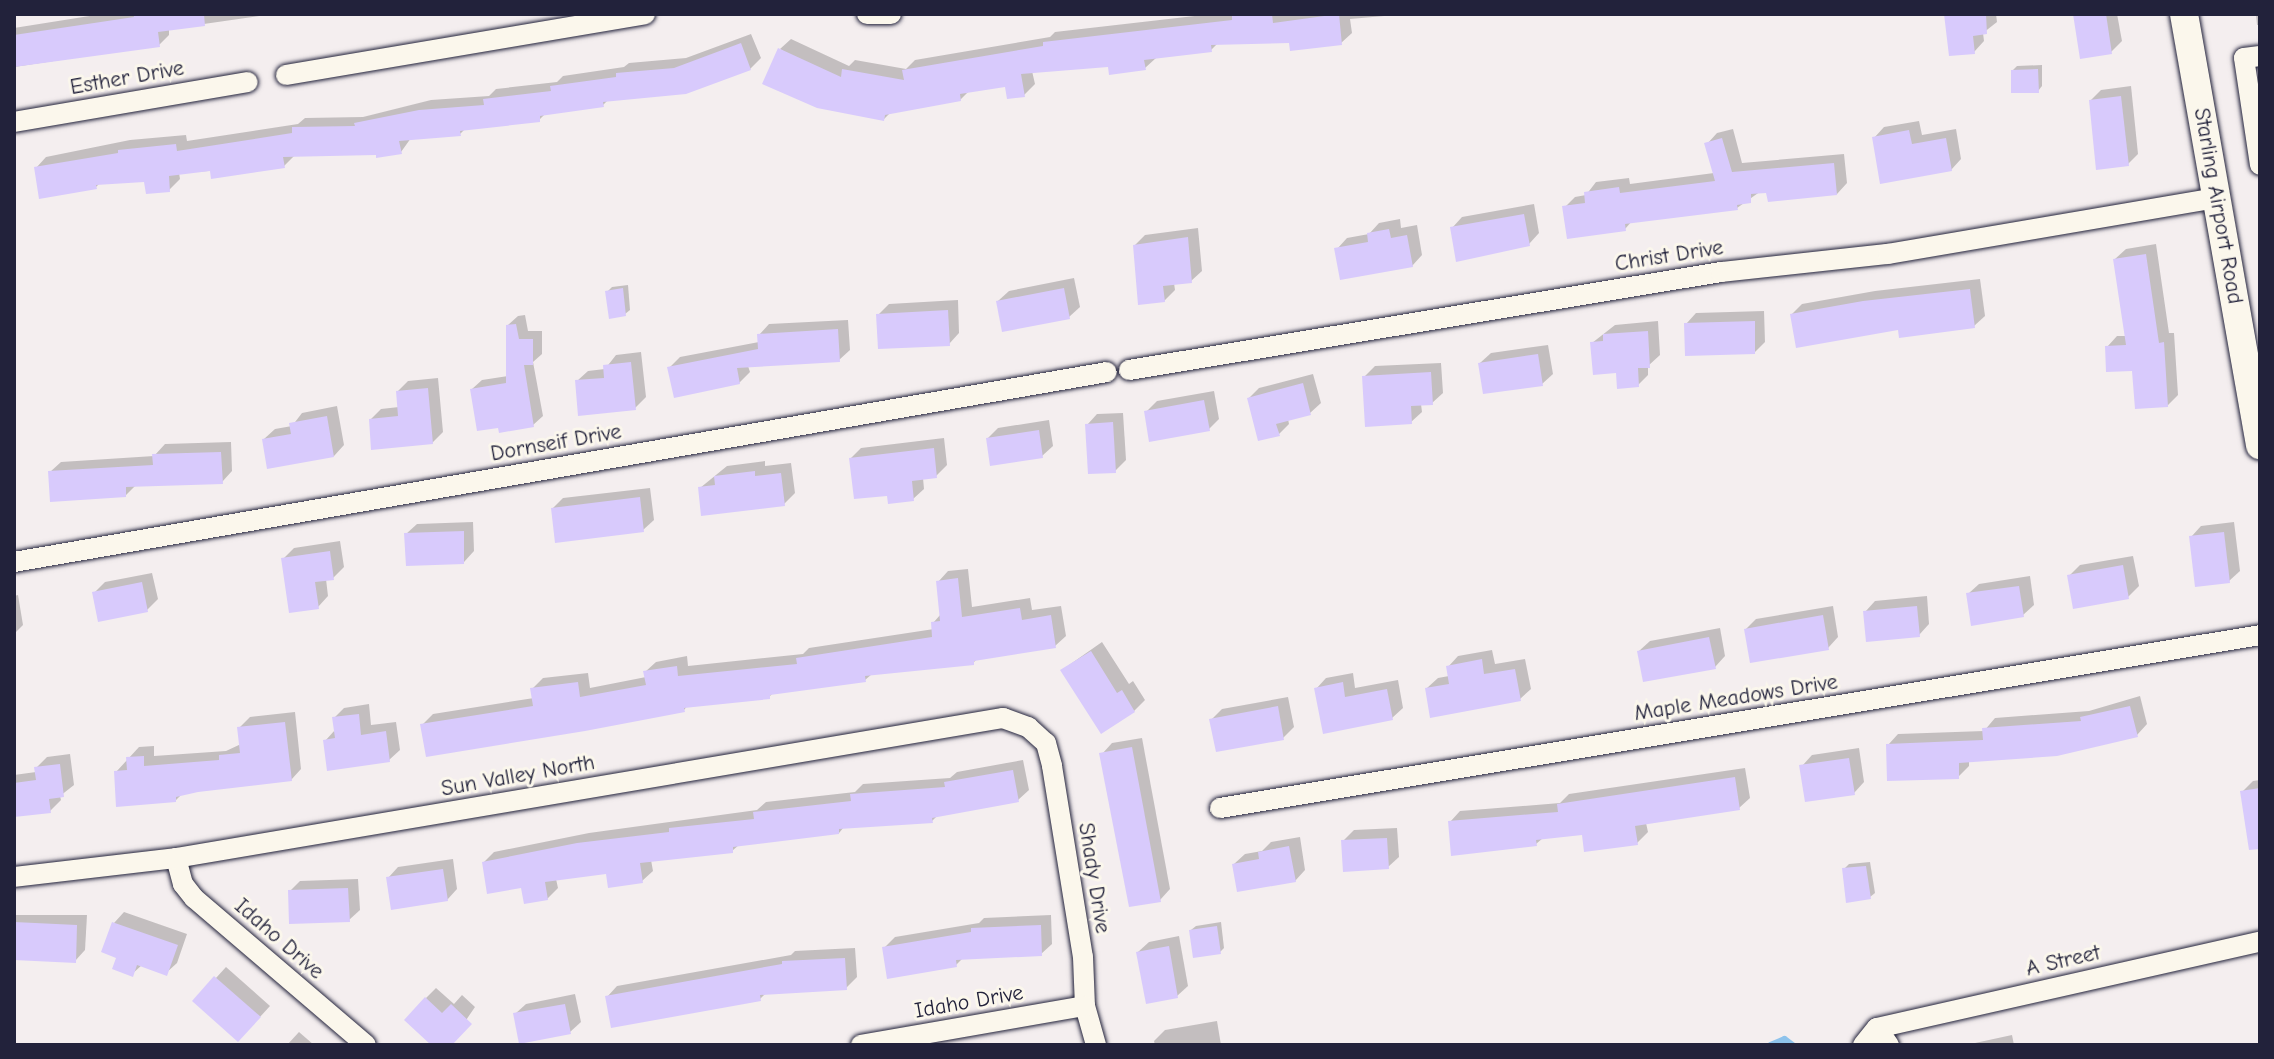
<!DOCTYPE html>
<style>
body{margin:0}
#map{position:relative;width:2274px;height:1059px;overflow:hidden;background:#f4eeef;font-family:"Comic Neue",sans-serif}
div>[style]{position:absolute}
.shadow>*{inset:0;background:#0003}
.stream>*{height:7px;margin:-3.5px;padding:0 3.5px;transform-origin:3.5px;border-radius:3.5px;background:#8ec3ec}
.building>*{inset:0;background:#d8cafc}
.roads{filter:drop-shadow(0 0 2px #22223b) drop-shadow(0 0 2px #22223b)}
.street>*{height:20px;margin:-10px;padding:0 10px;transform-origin:10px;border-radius:10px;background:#fbf7ec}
.secondary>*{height:28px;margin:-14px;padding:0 14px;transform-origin:14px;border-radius:14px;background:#fbf7ec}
span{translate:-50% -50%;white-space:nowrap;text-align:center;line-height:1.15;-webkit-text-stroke:6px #fbf7ec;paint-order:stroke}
.street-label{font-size:22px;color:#22223b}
.frame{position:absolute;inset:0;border:16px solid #22223b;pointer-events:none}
</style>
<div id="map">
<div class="shadow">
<i style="clip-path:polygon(102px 14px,273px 14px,169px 29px,169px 35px,159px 45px,14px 67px,14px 28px)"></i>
<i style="clip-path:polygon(1212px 14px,1407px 14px,1350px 19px,1352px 33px,1341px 43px,1218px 43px,1211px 50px,1156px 58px,1145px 68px,1110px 65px,1032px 71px,1035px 84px,1024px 95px,1007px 84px,969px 91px,960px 100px,891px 112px,884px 119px,780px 49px,791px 39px,849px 66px,855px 60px,906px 69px,915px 60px,1050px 37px,1055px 32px)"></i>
<i style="clip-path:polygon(1946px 14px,1996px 14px,1997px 22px,1983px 33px,1984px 41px,1974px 52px)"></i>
<i style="clip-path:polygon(2075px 14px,2117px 14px,2122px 41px,2111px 52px)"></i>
<i style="clip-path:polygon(2256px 14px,2260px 14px,2260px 25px,2257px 25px)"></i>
<i style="clip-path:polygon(751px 34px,761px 58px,750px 69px,608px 100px,603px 105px,546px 113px,539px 120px,466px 128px,460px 134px,411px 138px,401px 152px,295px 155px,284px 166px,179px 173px,180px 179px,169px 190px,146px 179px,100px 183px,96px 187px,36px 168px,46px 157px,130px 140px,186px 135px,187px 141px,298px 124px,305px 118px,363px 117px,431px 100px,489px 96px,496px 89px,557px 82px,563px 76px,624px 67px,629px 63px,686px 58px)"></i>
<i style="clip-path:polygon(2042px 65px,2042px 86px,2038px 91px,2013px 70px,2017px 66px)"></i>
<i style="clip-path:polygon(2131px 86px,2138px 154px,2128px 164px,2091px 100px,2101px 90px)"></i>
<i style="clip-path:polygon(1919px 121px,1922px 135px,1956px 129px,1961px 159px,1951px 170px,1874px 138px,1884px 127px)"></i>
<i style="clip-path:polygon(1733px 129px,1742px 163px,1844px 154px,1847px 183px,1837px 194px,1761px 191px,1737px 208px,1632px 221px,1625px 229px,1565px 207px,1575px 197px,1586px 195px,1596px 182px,1629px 178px,1630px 184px,1714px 173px,1707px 144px,1717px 133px)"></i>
<i style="clip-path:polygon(1534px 204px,1539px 233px,1529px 244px,1452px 228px,1462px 217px)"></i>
<i style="clip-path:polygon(1400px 219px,1401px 228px,1417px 225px,1422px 255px,1412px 266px,1337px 249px,1347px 238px,1369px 234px,1379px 223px)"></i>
<i style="clip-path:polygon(1198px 228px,1202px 271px,1191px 281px,1174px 283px,1175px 290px,1164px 301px,1135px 245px,1145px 235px)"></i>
<i style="clip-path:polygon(2156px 244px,2169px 333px,2174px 333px,2178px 395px,2167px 406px,2134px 368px,2107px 347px,2117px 336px,2126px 336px,2115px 259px,2126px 249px)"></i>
<i style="clip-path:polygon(1074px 278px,1080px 307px,1069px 317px,998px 301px,1009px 291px)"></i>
<i style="clip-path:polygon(1980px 279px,1985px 316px,1974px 326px,1900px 327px,1792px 314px,1802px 304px,1875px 291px)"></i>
<i style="clip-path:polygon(628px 285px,630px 310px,625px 314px,607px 292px,612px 287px)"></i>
<i style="clip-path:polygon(958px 300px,959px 333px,949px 344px,878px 315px,889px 304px)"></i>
<i style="clip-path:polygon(1764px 311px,1765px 342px,1755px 352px,1686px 324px,1696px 313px)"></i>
<i style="clip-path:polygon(525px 315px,528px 331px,542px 331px,542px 354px,533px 362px,543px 416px,533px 425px,472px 389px,482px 380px,508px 376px,508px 325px,518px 316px)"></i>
<i style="clip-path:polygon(848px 320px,850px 350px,839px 360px,748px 366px,750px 372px,739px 383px,669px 368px,680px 357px,759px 342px,759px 335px,769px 324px)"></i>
<i style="clip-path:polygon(1658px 321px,1660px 355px,1648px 366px,1648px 375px,1638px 385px,1618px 371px,1592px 343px,1615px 325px)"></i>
<i style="clip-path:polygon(1548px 345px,1553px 374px,1542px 384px,1480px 363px,1491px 353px)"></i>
<i style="clip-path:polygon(641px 352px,646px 397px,635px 408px,577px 381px,588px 371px,605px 369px,616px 355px)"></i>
<i style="clip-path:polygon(1441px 363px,1443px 393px,1432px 403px,1421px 404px,1422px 412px,1411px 422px,1364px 377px,1375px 366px)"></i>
<i style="clip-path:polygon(1313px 374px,1321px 403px,1310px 413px,1288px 419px,1289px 424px,1279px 434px,1249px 398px,1259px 388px)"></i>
<i style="clip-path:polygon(438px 378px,443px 432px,432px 443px,371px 419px,381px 409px,399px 407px,398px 391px,408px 381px)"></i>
<i style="clip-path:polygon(1214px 391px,1219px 419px,1209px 429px,1146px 412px,1157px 401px)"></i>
<i style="clip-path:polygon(337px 406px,344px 445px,334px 456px,264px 439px,275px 429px,292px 426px,302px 413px)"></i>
<i style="clip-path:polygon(1123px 413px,1126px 460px,1115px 471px,1087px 425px,1097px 414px)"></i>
<i style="clip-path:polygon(1049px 420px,1053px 446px,1042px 456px,988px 438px,998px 428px)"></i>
<i style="clip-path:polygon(944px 438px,947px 465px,936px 476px,923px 478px,924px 489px,913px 499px,889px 493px,851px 458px,861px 448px)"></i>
<i style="clip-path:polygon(231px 442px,232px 471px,222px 482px,136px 485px,126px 495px,50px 472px,61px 462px,154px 456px,165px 444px)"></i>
<i style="clip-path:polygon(765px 461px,765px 466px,791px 463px,795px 493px,784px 504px,700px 488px,727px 466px)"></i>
<i style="clip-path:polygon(650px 488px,654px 520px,643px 530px,553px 508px,563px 498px)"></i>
<i style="clip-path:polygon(473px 522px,474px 551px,464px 562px,406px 534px,417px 524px)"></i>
<i style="clip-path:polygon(2234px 522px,2240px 571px,2229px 581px,2191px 537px,2201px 526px)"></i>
<i style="clip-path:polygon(340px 541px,344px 567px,333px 578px,326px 579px,328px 596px,318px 607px,283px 559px,294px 548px)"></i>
<i style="clip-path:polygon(2133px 556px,2139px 586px,2128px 597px,2069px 576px,2080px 565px)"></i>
<i style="clip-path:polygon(968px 569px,972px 607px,1030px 598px,1032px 610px,1061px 606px,1066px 636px,1055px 646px,977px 659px,973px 663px,872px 674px,865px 680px,774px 692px,769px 697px,688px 705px,684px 710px,422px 725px,433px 714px,534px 698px,532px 689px,543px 678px,588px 673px,590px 688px,646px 677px,645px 672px,656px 662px,687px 656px,688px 666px,803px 654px,809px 648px,934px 629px,933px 623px,941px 614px,938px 582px,948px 571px)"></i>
<i style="clip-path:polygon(152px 573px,158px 599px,147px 610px,95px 592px,105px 582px)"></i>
<i style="clip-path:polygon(2030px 576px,2034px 605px,2023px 615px,1968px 594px,1979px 584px)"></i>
<i style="clip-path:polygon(18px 595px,23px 625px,14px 634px,14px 596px)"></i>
<i style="clip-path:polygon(1927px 596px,1929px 624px,1919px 635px,1865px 612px,1875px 601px)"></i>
<i style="clip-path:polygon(1833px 606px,1838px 637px,1828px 648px,1746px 629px,1756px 619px)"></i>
<i style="clip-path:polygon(1720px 628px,1725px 656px,1715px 667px,1639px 651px,1650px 641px)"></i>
<i style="clip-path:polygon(1102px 642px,1129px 684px,1133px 681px,1145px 700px,1134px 711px,1062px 670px)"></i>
<i style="clip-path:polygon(1492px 650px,1495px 664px,1525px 659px,1531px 689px,1520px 699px,1427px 688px,1438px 678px,1449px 676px,1448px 667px,1458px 656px)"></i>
<i style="clip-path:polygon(1353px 673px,1355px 688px,1398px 680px,1403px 708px,1392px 718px,1316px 689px,1326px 678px)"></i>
<i style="clip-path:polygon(2140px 696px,2147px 724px,2137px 735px,1969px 761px,1969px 766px,1958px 777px,1888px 745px,1898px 734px,1984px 731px,1995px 718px,2089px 711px)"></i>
<i style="clip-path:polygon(1288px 697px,1294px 727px,1283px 738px,1212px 719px,1222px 709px)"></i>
<i style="clip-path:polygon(369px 704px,371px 725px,396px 722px,400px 750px,389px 760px,325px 741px,335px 730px,334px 718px,344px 708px)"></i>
<i style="clip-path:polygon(295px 712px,301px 769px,291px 780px,183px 793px,176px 800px,116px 772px,139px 747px,154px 746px,154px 756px,226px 751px,241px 744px,239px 728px,250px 717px)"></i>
<i style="clip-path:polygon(1142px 738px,1170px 889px,1160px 900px,1102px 754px,1112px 743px)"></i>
<i style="clip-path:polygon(1859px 748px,1864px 782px,1854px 793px,1802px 766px,1812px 755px)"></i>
<i style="clip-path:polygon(70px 754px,74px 785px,60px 796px,61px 800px,50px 811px,14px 815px,14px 775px,36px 772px,36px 768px,47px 757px)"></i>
<i style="clip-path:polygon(1023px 760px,1029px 790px,1018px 800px,938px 815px,932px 821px,844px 827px,839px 833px,740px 844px,732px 851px,651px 860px,653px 871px,642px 881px,608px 871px,556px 879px,558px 888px,547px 899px,484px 862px,494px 852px,589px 833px,757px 810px,766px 802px,855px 792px,863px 784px,950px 778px,957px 772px)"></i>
<i style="clip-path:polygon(1745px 768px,1750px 798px,1739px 808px,1646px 823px,1648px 832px,1637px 843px,1583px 832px,1543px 838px,1536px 844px,1450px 822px,1460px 811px,1560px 803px,1569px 794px)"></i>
<i style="clip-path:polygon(2260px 780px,2260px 848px,2242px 792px,2253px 781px)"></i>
<i style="clip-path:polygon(1397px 828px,1399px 857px,1388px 867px,1343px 841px,1354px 830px)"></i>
<i style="clip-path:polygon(1300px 837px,1305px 870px,1295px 881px,1234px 864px,1245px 854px,1262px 851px,1271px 842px)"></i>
<i style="clip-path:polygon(453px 859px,457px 889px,447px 900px,388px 878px,398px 867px)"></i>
<i style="clip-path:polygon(1870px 862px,1875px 893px,1870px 897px,1844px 869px,1849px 864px)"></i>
<i style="clip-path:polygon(358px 879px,360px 910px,349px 920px,290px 891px,300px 881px)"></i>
<i style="clip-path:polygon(124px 912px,187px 934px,177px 963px,166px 973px,142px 965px,132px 974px,119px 956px,114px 923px)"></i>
<i style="clip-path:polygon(14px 915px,87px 915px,85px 950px,75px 961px,14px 958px)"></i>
<i style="clip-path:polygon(1051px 915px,1052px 944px,1041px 954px,964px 957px,956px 965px,884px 948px,895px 937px,979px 923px,984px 918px)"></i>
<i style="clip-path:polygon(1221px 922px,1224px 948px,1220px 952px,1191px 930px,1196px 926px)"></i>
<i style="clip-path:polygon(1179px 936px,1188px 986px,1177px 996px,1138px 952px,1149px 942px)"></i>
<i style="clip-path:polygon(855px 948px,857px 977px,846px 988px,767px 992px,760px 999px,607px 997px,617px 986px,791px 955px,795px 951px)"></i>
<i style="clip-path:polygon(226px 967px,270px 1006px,249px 1029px,195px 1001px)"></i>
<i style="clip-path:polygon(436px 988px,454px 1004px,462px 995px,475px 1007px,449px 1045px,434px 1045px,426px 998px)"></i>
<i style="clip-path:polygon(575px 994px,581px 1022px,570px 1032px,515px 1014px,526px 1004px)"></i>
<i style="clip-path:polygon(1217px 1021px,1221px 1045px,1155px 1045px,1154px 1041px,1165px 1030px)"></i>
<i style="clip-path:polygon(299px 1032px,314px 1045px,287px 1045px)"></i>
<i style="clip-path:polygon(2012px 1035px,2014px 1045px,1973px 1045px,1975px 1043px)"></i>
</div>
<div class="stream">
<i style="left:1770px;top:1045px;width:15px;rotate:-23deg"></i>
<i style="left:1784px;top:1039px;width:10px;rotate:37deg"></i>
</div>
<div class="building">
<i style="clip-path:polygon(133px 14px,204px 14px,205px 26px,158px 32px,160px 47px,14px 67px,14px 35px,134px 17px)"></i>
<i style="clip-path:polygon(1232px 14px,1272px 14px,1273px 23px,1339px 14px,1342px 45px,1290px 51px,1289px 43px,1211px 45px,1212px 52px,1144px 60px,1146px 70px,1109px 75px,1108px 67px,1021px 74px,1025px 97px,1007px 99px,1005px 87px,960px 94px,961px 101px,885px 115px,884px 121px,817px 108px,762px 84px,778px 48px,841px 77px,842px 69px,904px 80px,902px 70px,1043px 46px,1043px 42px,1232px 20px)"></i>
<i style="clip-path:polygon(1944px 14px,1986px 14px,1987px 34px,1973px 36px,1975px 54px,1949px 56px)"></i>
<i style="clip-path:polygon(2073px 14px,2106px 14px,2112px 54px,2080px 59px)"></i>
<i style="clip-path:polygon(741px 43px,751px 70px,686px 94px,603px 102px,604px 107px,540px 116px,540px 122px,460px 131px,461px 136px,399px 141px,402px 154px,376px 158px,376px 155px,283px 157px,285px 168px,211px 179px,210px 171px,169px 176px,170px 192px,146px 194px,144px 182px,96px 185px,97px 189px,39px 199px,34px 167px,118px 153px,118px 150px,176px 144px,177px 151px,292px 133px,292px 127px,355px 126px,354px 123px,419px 110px,484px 105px,483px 99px,551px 91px,550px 86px,616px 77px,616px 73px,674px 68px)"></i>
<i style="clip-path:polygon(2038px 69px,2039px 93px,2011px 93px,2011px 70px)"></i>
<i style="clip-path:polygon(2121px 96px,2129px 166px,2096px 170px,2089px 100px)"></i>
<i style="clip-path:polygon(1909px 130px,1912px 144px,1946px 138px,1952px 171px,1880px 184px,1872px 137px)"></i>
<i style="clip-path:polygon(1722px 138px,1732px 172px,1834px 163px,1837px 195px,1768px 202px,1766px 193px,1751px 194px,1751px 203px,1737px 205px,1738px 210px,1625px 224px,1626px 231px,1567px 239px,1562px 206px,1585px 203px,1584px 192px,1619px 187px,1620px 193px,1715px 181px,1704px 143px)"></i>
<i style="clip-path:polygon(1524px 214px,1530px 246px,1456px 262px,1450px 227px)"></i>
<i style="clip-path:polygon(1389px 229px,1391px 238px,1407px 235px,1413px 267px,1340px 280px,1334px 248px,1368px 242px,1367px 233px)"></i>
<i style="clip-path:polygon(1188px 237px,1192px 283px,1163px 286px,1165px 302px,1138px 305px,1133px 245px)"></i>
<i style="clip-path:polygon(2146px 254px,2159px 343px,2164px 342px,2168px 407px,2135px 409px,2132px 371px,2106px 372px,2105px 346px,2126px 345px,2113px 259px)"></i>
<i style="clip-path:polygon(623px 288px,626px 316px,609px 319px,605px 291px)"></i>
<i style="clip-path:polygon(1064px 288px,1070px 319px,1002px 332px,996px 301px)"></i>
<i style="clip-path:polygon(1970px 289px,1975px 328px,1899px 338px,1898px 330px,1796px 348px,1790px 314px,1863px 301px)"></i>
<i style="clip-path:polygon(948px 310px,950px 346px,878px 349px,876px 314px)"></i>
<i style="clip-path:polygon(1755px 321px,1755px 354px,1685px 356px,1684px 323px)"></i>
<i style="clip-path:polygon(516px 324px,519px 339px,533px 339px,533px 365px,524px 365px,534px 427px,499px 433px,498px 428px,477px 431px,470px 389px,506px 383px,506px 325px)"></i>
<i style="clip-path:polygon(838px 329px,840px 362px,737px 368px,740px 384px,674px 398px,667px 367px,758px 349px,757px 334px)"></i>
<i style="clip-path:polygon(1648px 331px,1650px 368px,1638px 368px,1639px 387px,1617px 389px,1616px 373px,1593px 375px,1590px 342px,1603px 341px,1603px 334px)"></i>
<i style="clip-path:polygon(1538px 354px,1543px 386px,1483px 394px,1478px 363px)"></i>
<i style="clip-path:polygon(631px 362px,636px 410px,578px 416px,575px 380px,604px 378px,603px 365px)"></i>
<i style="clip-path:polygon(1431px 372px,1433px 405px,1411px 406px,1412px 424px,1365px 427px,1362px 376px)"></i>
<i style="clip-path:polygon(1303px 383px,1311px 415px,1276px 424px,1280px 436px,1258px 441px,1247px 398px)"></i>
<i style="clip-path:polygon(428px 388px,433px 444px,371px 450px,369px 419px,398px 416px,396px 391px)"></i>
<i style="clip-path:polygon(1204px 400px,1210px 431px,1149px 442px,1144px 411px)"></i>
<i style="clip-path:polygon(327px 416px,334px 457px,267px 469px,262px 439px,291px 434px,289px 423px)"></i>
<i style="clip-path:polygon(1113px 422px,1116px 473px,1088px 474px,1085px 424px)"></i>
<i style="clip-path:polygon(1039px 430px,1043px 458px,990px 466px,986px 438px)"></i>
<i style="clip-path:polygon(934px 448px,937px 478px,912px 481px,914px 501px,888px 504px,887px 496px,854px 499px,849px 458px)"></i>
<i style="clip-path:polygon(221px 452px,223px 484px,126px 487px,126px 497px,50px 502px,48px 471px,153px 465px,152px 454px)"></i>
<i style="clip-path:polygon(755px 471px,755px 476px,781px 473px,785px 506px,701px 516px,698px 487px,715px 485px,714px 476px)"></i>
<i style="clip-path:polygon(640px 497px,644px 532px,555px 543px,551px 508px)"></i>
<i style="clip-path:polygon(464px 531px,464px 564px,406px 566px,404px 533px)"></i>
<i style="clip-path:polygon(2224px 532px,2230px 583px,2195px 587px,2189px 536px)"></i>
<i style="clip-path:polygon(330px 551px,334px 580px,315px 582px,319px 609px,289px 613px,281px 558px)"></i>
<i style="clip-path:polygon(2123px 565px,2129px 599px,2073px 609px,2067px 575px)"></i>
<i style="clip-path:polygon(958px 578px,962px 617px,1020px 608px,1022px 620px,1051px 615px,1056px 648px,974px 661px,974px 665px,865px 676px,866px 682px,770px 695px,770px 699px,684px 708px,685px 712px,585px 731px,426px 757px,420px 724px,533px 706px,530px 688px,578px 682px,580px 697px,646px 685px,643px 671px,677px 666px,678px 676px,797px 664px,796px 658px,932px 637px,931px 622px,940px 621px,936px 581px)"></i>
<i style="clip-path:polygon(142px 582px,148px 612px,98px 622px,92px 592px)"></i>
<i style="clip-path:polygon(2019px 586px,2024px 617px,1971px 626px,1966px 593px)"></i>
<i style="clip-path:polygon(1917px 606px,1920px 637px,1866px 642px,1863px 611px)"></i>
<i style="clip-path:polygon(1823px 615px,1829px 650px,1750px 663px,1744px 629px)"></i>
<i style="clip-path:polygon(1709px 637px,1716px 669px,1643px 682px,1637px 651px)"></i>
<i style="clip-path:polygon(1091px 651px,1117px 693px,1122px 690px,1135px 712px,1101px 734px,1060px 670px)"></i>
<i style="clip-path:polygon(1482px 659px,1484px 674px,1515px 669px,1521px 701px,1430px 718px,1425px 688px,1449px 684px,1446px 666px)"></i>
<i style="clip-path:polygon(1343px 682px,1345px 697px,1387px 689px,1393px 720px,1323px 734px,1314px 688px)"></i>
<i style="clip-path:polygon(1278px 706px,1284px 740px,1216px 752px,1209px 719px)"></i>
<i style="clip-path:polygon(2130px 706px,2138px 737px,2057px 756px,1959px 763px,1959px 779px,1887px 781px,1886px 744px,1983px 740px,1982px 728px,2081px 721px,2080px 717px)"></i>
<i style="clip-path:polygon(359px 714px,361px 735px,386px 731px,390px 762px,327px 771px,323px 740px,335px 738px,332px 717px)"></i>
<i style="clip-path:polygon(285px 722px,292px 781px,198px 792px,176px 797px,176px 802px,116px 807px,114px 771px,127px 770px,126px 757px,144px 756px,144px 766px,219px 760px,219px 755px,240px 753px,237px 727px)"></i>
<i style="clip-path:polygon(1132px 747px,1161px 902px,1129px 907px,1099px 753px)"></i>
<i style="clip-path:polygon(1849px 758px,1855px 795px,1805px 802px,1799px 765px)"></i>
<i style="clip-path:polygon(60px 764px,64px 797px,49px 799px,51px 813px,14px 817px,14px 783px,36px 780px,34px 767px)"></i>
<i style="clip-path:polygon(1013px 770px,1019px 802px,932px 818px,933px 823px,839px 829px,839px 834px,733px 847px,733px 853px,640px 863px,643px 883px,608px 888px,606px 874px,545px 882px,548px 900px,524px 904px,521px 888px,487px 894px,482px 862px,577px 843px,669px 832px,669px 828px,754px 819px,753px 812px,851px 801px,850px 794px,945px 787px,944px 782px)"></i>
<i style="clip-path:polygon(1735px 777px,1740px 810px,1635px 826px,1638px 845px,1584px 852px,1582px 835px,1536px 840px,1537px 846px,1451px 856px,1448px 821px,1558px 812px,1557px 804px)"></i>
<i style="clip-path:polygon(2260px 788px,2260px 849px,2249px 850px,2240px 791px)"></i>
<i style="clip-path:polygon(1387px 838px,1389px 869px,1343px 872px,1341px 840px)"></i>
<i style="clip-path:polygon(1289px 846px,1296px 882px,1237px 892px,1232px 864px,1259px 859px,1258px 852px)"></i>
<i style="clip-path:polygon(1866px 866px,1871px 899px,1846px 903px,1842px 868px)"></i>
<i style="clip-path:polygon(443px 869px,448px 901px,391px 910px,386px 877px)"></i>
<i style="clip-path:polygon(348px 888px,350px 922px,289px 924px,288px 890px)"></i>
<i style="clip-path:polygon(14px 922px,77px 925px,76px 963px,14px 960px)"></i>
<i style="clip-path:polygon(112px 922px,178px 945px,167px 976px,137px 965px,133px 977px,112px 969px,116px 958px,101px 952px)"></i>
<i style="clip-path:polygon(1041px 925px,1042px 956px,956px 960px,957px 967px,887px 979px,882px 947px,971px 932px,971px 928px)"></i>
<i style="clip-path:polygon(1217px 926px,1221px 954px,1193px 958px,1189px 930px)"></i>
<i style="clip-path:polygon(1169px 946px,1178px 998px,1146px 1004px,1136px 952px)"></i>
<i style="clip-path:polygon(845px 958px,847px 990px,760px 995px,761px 1001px,611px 1028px,605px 996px,782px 964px,782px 961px)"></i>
<i style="clip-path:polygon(214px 976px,261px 1017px,238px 1042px,192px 1001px)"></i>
<i style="clip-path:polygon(425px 997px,442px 1013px,451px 1004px,472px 1024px,452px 1045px,431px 1045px,404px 1020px)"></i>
<i style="clip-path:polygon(565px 1004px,571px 1034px,519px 1044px,513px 1013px)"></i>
</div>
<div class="roads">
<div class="street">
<i style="left:867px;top:14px;width:24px"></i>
<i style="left:2260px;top:56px;width:16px;rotate:173deg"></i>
<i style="left:2244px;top:58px;width:108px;rotate:81.5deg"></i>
<i style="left:286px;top:75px;width:364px;rotate:-9.6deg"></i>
<i style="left:14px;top:122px;width:237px;rotate:-9.7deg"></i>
<i style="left:1129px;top:370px;width:600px;rotate:-9.4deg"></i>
<i style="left:1721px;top:272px;width:168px;rotate:-6.2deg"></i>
<i style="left:1888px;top:254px;width:334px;rotate:-9.7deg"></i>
<i style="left:14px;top:562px;width:1109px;rotate:-9.86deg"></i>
<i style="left:1220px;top:808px;width:1054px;rotate:-9.44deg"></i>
<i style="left:176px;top:858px;width:27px;rotate:75deg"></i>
<i style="left:183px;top:884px;width:18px;rotate:52deg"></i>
<i style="left:194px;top:898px;width:226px;rotate:40.5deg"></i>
<i style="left:14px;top:877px;width:163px;rotate:-6.7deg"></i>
<i style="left:176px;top:858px;width:839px;rotate:-9.61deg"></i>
<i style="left:1003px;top:718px;width:27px;rotate:20deg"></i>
<i style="left:1028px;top:727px;width:24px;rotate:42deg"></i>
<i style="left:1046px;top:743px;width:24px;rotate:75deg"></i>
<i style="left:1052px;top:766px;width:193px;rotate:80.8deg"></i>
<i style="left:1083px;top:957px;width:49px;rotate:87.7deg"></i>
<i style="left:1085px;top:1006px;width:41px;rotate:74.2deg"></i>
<i style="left:1877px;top:1028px;width:393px;rotate:-12.7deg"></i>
<i style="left:1877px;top:1028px;width:21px;rotate:55deg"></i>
<i style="left:861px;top:1045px;width:227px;rotate:-9.9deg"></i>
<i style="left:1863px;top:1045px;width:22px;rotate:-51deg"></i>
</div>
<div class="secondary">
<i style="left:2184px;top:14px;width:438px;rotate:80deg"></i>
</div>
</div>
<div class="street-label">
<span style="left:127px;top:78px;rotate:-10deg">Esther Drive</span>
<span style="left:2218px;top:206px;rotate:80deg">Starling Airport Road</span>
<span style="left:1669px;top:256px;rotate:-9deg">Christ Drive</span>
<span style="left:556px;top:443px;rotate:-10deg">Dornseif Drive</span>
<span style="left:1736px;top:698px;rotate:-9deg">Maple Meadows Drive</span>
<span style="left:518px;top:776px;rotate:-10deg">Sun Valley North</span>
<span style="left:1094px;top:878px;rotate:81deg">Shady Drive</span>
<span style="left:279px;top:939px;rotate:41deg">Idaho Drive</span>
<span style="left:2063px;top:961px;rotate:-13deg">A Street</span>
<span style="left:969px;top:1002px;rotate:-10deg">Idaho Drive</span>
</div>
<div class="frame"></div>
</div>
